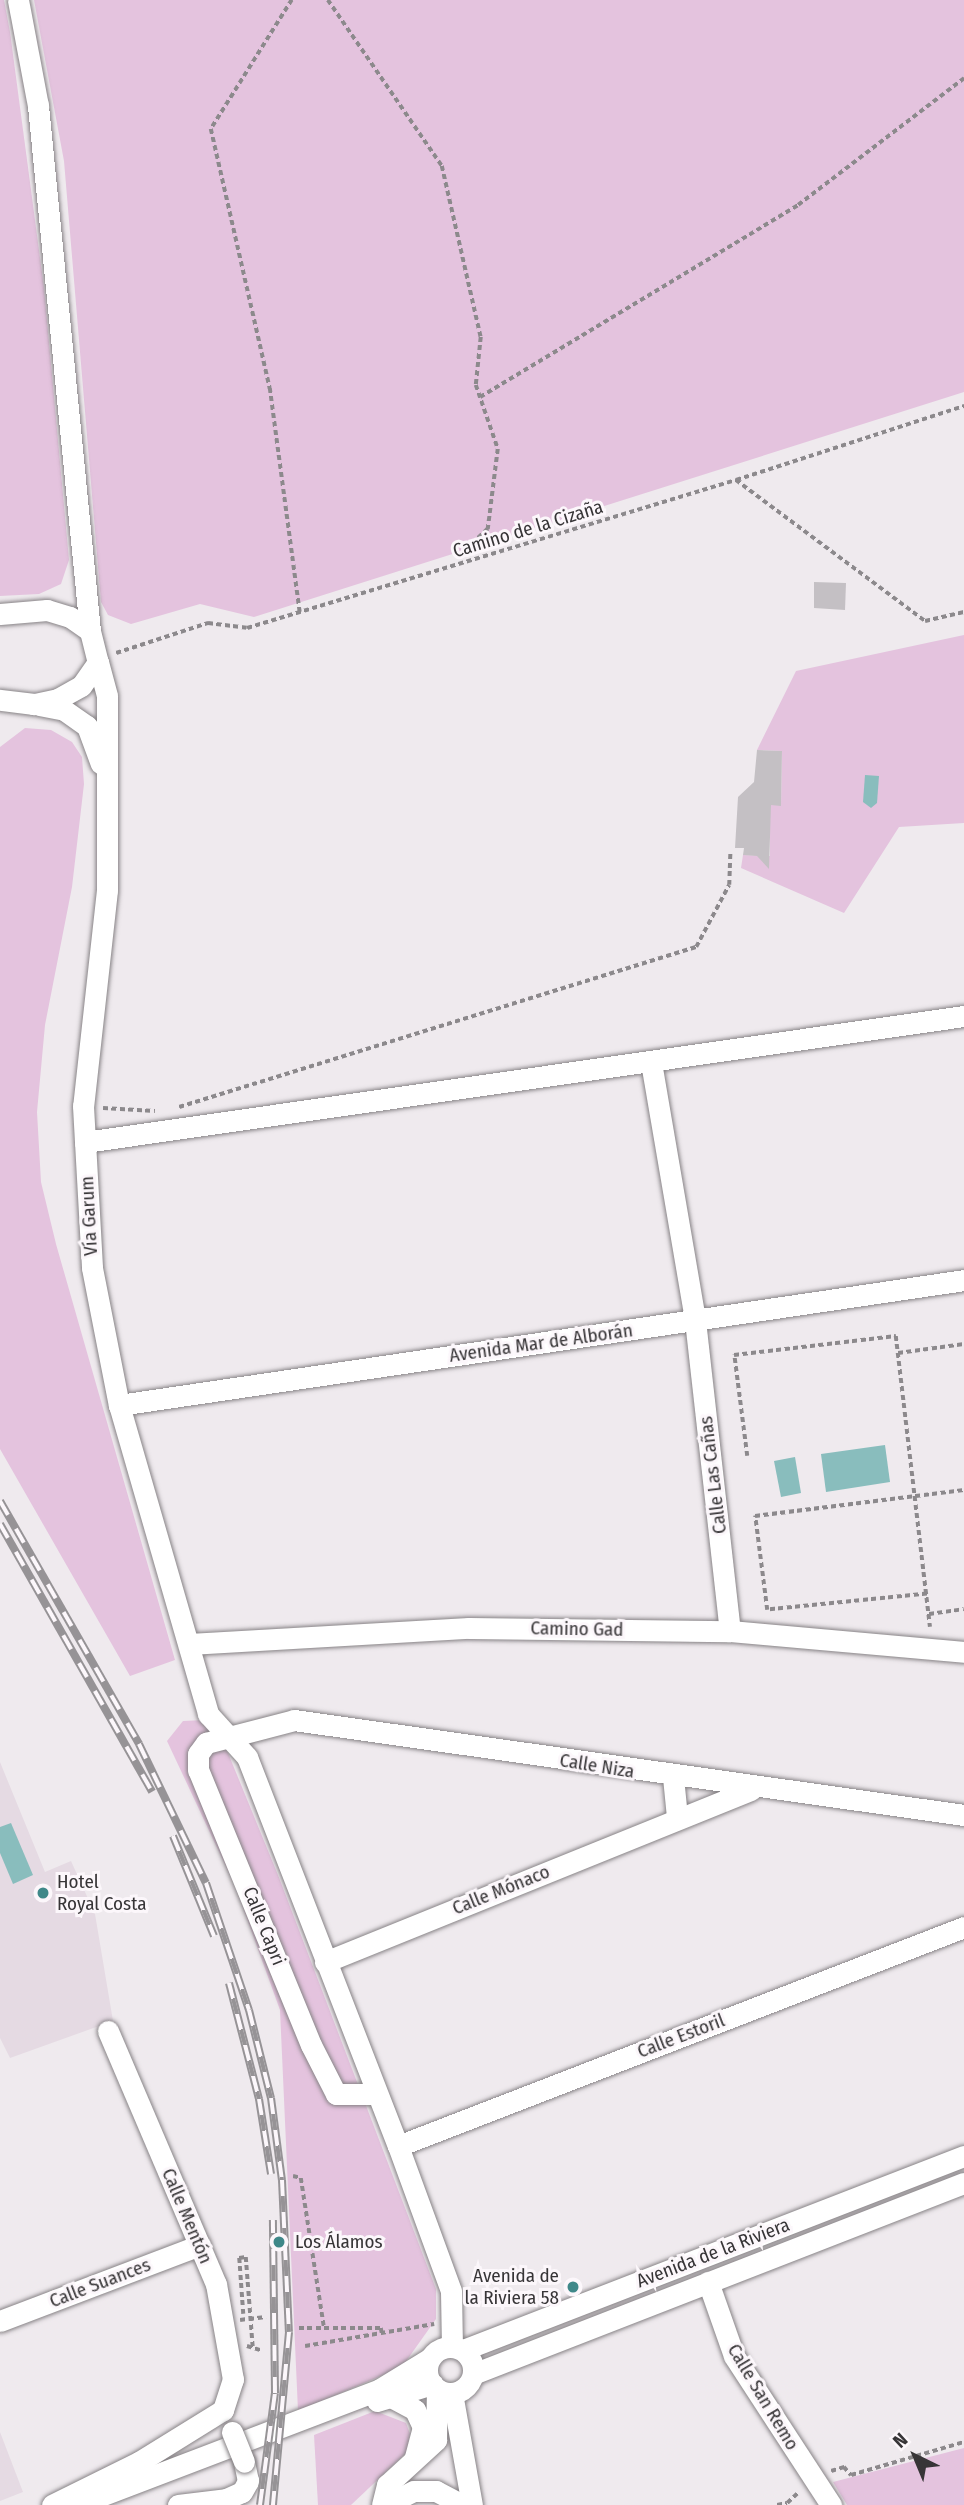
<!DOCTYPE html>
<meta charset="utf-8">
<style>
body{margin:0}
#map{position:relative;width:964px;height:2505px;overflow:hidden;background:#efeaee;font-family:"Fira Sans Condensed",sans-serif}
div>[style]{position:absolute}
.built>*{inset:0;background:#e5dae3}
.green>*{inset:0;background:#e4c3de}
.water>*{inset:0;background:#89bdbd}
.building>*{inset:0;background:#c4c0c4}
.path>*{height:3.5px;margin-top:-1.75px;transform-origin:0;background:repeating-linear-gradient(90deg,#8c898c 0 5px,transparent 0 8.5px)}
.roads{filter:drop-shadow(0 0 2px #878386) drop-shadow(0 0 2px #878386)}
.minor>*{height:21px;margin:-10.5px;padding:0 10.5px;transform-origin:10.5px;border-radius:10.5px;background:#fff}
.minor>.ring{margin:-10.5px;padding:0;box-sizing:content-box;background:none;border:21px solid #fff;border-radius:50%}
.rail>*{height:8px;margin-top:-4px;transform-origin:0;background:repeating-linear-gradient(90deg,#fcf7fb 0 16px,#969396 0 32px);box-sizing:border-box;border-block:2px solid #969396}
.path-bridge>*{height:3.5px;margin-top:-1.75px;transform-origin:0;background:repeating-linear-gradient(90deg,#8c898c 0 5px,transparent 0 8.5px)}
.bridges{filter:drop-shadow(0 0 2px #878386) drop-shadow(0 0 2px #878386)}
.minor-bridge>*{height:21px;margin:-10.5px;padding:0 10.5px;transform-origin:10.5px;border-radius:10.5px;background:#fff}
.dots>*{width:19px;height:19px;translate:-50% -50%;box-sizing:border-box;border:4px solid #fcf7fb;border-radius:50%}
span{translate:-50% -50%;white-space:nowrap;text-align:center;line-height:1.15;-webkit-text-stroke:6px #fcf7fb;paint-order:stroke}
.street-label{font-size:19px;color:#373537}
.poi-label{font-size:19px;color:#373537}
.left{translate:0 -50%;text-align:left}
.right{translate:-100% -50%;text-align:right}
.north{position:absolute;left:880px;top:2421px;width:70px;height:70px;-webkit-text-stroke:5px #fcf7fb;paint-order:stroke;rotate:317deg;font-size:19px;font-weight:700;line-height:28px;text-align:center;color:#373537}
.north::after{content:'';display:block;margin:auto;width:24px;height:32px;background:#373537;clip-path:polygon(50% 0,100% 100%,50% 72%,0 100%)}
</style>
<div id="map">
<div class="built">
<i style="clip-path:polygon(0 1762px,45px 1872px,71px 1861px,95px 1914px,113px 2021px,10px 2058px,0 2038px)"></i>
<i style="clip-path:polygon(0 2432px,23px 2492px,0 2501px)"></i>
</div>
<div class="green">
<i style="clip-path:polygon(0 0,4px 0,10px 32px,44px 288px,69px 560px,61px 584px,39px 594px,0 596px)"></i>
<i style="clip-path:polygon(34px 0,964px 0,964px 392px,254px 617px,200px 604px,131px 624px,108px 615px,101px 602px,64px 161px)"></i>
<i style="clip-path:polygon(964px 635px,964px 823px,899px 827px,844px 913px,741px 868px,743px 855px,770px 856px,770px 805px,781px 805px,782px 751px,757px 750px,796px 671px)"></i>
<i style="clip-path:polygon(25px 728px,51px 730px,72px 742px,82px 757px,84px 784px,72px 887px,45px 1025px,37px 1112px,41px 1182px,56px 1244px,175px 1660px,130px 1676px,0 1449px,0 747px)"></i>
<i style="clip-path:polygon(205px 1720px,228px 1753px,278px 1875px,436px 2289px,436px 2319px,402px 2367px,298px 2411px,280px 2010px,235px 1886px,167px 1741px,183px 1721px)"></i>
<i style="clip-path:polygon(375px 2411px,406px 2423px,410px 2434px,407px 2452px,351px 2505px,318px 2505px,314px 2435px)"></i>
<i style="clip-path:polygon(964px 2448px,964px 2505px,847px 2505px,833px 2482px)"></i>
</div>
<div class="water">
<i style="clip-path:polygon(865px 775px,879px 776px,877px 803px,871px 808px,863px 802px)"></i>
<i style="clip-path:polygon(885px 1445px,890px 1482px,826px 1492px,821px 1454px)"></i>
<i style="clip-path:polygon(795px 1457px,801px 1493px,781px 1497px,774px 1461px)"></i>
<i style="clip-path:polygon(11px 1823px,33px 1875px,13px 1884px,0 1853px,0 1827px)"></i>
</div>
<div class="building">
<i style="clip-path:polygon(814px 582px,846px 583px,845px 610px,814px 608px)"></i>
<i style="clip-path:polygon(757px 750px,782px 751px,781px 806px,771px 805px,769px 869px,757px 856px,743px 855px,744px 848px,735px 848px,738px 797px,754px 782px)"></i>
</div>
<div class="path">
<i style="left:292px;top:0;width:152px;rotate:122.1deg"></i>
<i style="left:211px;top:129px;width:266px;rotate:77.2deg"></i>
<i style="left:270px;top:388px;width:226px;rotate:82.4deg"></i>
<i style="left:328px;top:0;width:201px;rotate:55.5deg"></i>
<i style="left:442px;top:166px;width:175px;rotate:77.2deg"></i>
<i style="left:481px;top:337px;width:48px;rotate:95.9deg"></i>
<i style="left:476px;top:385px;width:68px;rotate:71deg"></i>
<i style="left:498px;top:449px;width:81px;rotate:97.1deg"></i>
<i style="left:488px;top:529px;width:21px;rotate:137deg"></i>
<i style="left:480px;top:397px;width:371px;rotate:-31.1deg"></i>
<i style="left:798px;top:205px;width:209px;rotate:-37.4deg"></i>
<i style="left:736px;top:480px;width:236px;rotate:36.7deg"></i>
<i style="left:925px;top:621px;width:40px;rotate:-13deg"></i>
<i style="left:116px;top:653px;width:97px;rotate:-18.1deg"></i>
<i style="left:208px;top:623px;width:39px;rotate:7deg"></i>
<i style="left:247px;top:628px;width:511px;rotate:-16.84deg"></i>
<i style="left:736px;top:480px;width:240px;rotate:-18deg"></i>
<i style="left:179px;top:1107px;width:541px;rotate:-17.2deg"></i>
<i style="left:696px;top:947px;width:70px;rotate:-62deg"></i>
<i style="left:729px;top:885px;width:31px;rotate:-88deg"></i>
<i style="left:103px;top:1108px;width:52px;rotate:3.3deg"></i>
<i style="left:898px;top:1353px;width:67px;rotate:-7.8deg"></i>
<i style="left:747px;top:1456px;width:102px;rotate:-97.3deg"></i>
<i style="left:734px;top:1355px;width:163px;rotate:-6.7deg"></i>
<i style="left:896px;top:1336px;width:293px;rotate:83.3deg"></i>
<i style="left:927px;top:1594px;width:161px;rotate:174.3deg"></i>
<i style="left:767px;top:1610px;width:95px;rotate:-97.3deg"></i>
<i style="left:755px;top:1516px;width:211px;rotate:-7.1deg"></i>
<i style="left:929px;top:1614px;width:35px;rotate:-8deg"></i>
<i style="left:293px;top:2176px;width:8px;rotate:14deg"></i>
<i style="left:301px;top:2178px;width:151px;rotate:81.2deg"></i>
<i style="left:243px;top:2314px;width:56px;rotate:-94.1deg"></i>
<i style="left:239px;top:2258px;width:7px;rotate:-8deg"></i>
<i style="left:246px;top:2257px;width:92px;rotate:85.6deg"></i>
<i style="left:249px;top:2319px;width:17px;rotate:-7deg"></i>
<i style="left:299px;top:2328px;width:82px"></i>
<i style="left:381px;top:2328px;width:5px;rotate:79deg"></i>
<i style="left:247px;top:2346px;width:14px;rotate:17deg"></i>
<i style="left:305px;top:2346px;width:131px;rotate:-9.7deg"></i>
<i style="left:831px;top:2471px;width:14px;rotate:-17deg"></i>
<i style="left:844px;top:2467px;width:11px;rotate:49deg"></i>
<i style="left:851px;top:2475px;width:118px;rotate:-16.3deg"></i>
<i style="left:777px;top:2505px;width:10px;rotate:-11deg"></i>
<i style="left:787px;top:2503px;width:16px;rotate:-43deg"></i>
</div>
<div class="roads">
<div class="minor">
<i style="left:18px;top:0;width:108px;rotate:79.3deg"></i>
<i style="left:38px;top:106px;width:528px;rotate:84.34deg"></i>
<i style="left:0;top:614px;width:47px;rotate:-4.9deg"></i>
<i style="left:47px;top:610px;width:24px;rotate:17deg"></i>
<i style="left:70px;top:617px;width:24px;rotate:35deg"></i>
<i style="left:90px;top:631px;width:32px;rotate:76deg"></i>
<i style="left:98px;top:662px;width:29px;rotate:125deg"></i>
<i style="left:81px;top:686px;width:26px;rotate:151deg"></i>
<i style="left:58px;top:699px;width:25px;rotate:168deg"></i>
<i style="left:34px;top:704px;width:34px;rotate:-173deg"></i>
<i style="left:98px;top:662px;width:35px;rotate:75deg"></i>
<i style="left:107px;top:696px;width:194px;rotate:90deg"></i>
<i style="left:107px;top:890px;width:217px;rotate:96.3deg"></i>
<i style="left:83px;top:1106px;width:162px;rotate:86.8deg"></i>
<i style="left:92px;top:1268px;width:140px;rotate:78.9deg"></i>
<i style="left:119px;top:1405px;width:322px;rotate:73.9deg"></i>
<i style="left:208px;top:1714px;width:58px;rotate:47.8deg"></i>
<i style="left:247px;top:1757px;width:417px;rotate:68.8deg"></i>
<i style="left:398px;top:2146px;width:154px;rotate:69.9deg"></i>
<i style="left:451px;top:2291px;width:55px;rotate:89deg"></i>
<i style="left:39px;top:705px;width:25px;rotate:11deg"></i>
<i style="left:64px;top:710px;width:28px;rotate:35deg"></i>
<i style="left:87px;top:726px;width:40px;rotate:69.8deg"></i>
<i style="left:651px;top:1062px;width:262px;rotate:80.3deg"></i>
<i style="left:695px;top:1320px;width:313px;rotate:83.6deg"></i>
<i style="left:85px;top:1142px;width:888px;rotate:-8.16deg"></i>
<i style="left:119px;top:1405px;width:854px;rotate:-8.41deg"></i>
<i style="left:189px;top:1644px;width:280px;rotate:-3.3deg"></i>
<i style="left:469px;top:1628px;width:261px;rotate:0.7deg"></i>
<i style="left:730px;top:1631px;width:235px;rotate:5.1deg"></i>
<i style="left:673px;top:1777px;width:40px;rotate:84.3deg"></i>
<i style="left:325px;top:1962px;width:459px;rotate:-22deg"></i>
<i style="left:108px;top:2031px;width:275px;rotate:66.9deg"></i>
<i style="left:216px;top:2284px;width:97px;rotate:79.9deg"></i>
<i style="left:233px;top:2379px;width:33px;rotate:108deg"></i>
<i style="left:377px;top:2094px;width:41px;rotate:180deg"></i>
<i style="left:336px;top:2094px;width:55px;rotate:-117deg"></i>
<i style="left:311px;top:2045px;width:297px;rotate:-112.3deg"></i>
<i style="left:198px;top:1770px;width:16px;rotate:-90deg"></i>
<i style="left:198px;top:1754px;width:14px;rotate:-54deg"></i>
<i style="left:206px;top:1743px;width:91px;rotate:-14.6deg"></i>
<i style="left:294px;top:1720px;width:677px;rotate:8.07deg"></i>
<i style="left:398px;top:2146px;width:607px;rotate:-21.15deg"></i>
<i style="left:708px;top:2282px;width:78px;rotate:70.6deg"></i>
<i style="left:734px;top:2356px;width:178px;rotate:56.9deg"></i>
<i style="left:0;top:2321px;width:214px;rotate:-20.8deg"></i>
<i class="ring" style="left:427px;top:2347px;width:25px;height:25px"></i>
<i style="left:463px;top:2350px;width:537px;rotate:-21.17deg"></i>
<i style="left:473px;top:2374px;width:527px;rotate:-21.26deg"></i>
<i style="left:452px;top:2393px;width:114px;rotate:79.9deg"></i>
<i style="left:391px;top:2397px;width:27px;rotate:28deg"></i>
<i style="left:415px;top:2410px;width:19px;rotate:65deg"></i>
<i style="left:423px;top:2427px;width:31px;rotate:105deg"></i>
<i style="left:377px;top:2401px;width:58px;rotate:-17.2deg"></i>
<i style="left:52px;top:2505px;width:97px;rotate:-26.3deg"></i>
<i style="left:139px;top:2462px;width:99px;rotate:-31.8deg"></i>
<i style="left:77px;top:2505px;width:324px;rotate:-20.9deg"></i>
<i style="left:380px;top:2389px;width:57px;rotate:-31.5deg"></i>
<i style="left:178px;top:2505px;width:48px;rotate:-7.1deg"></i>
<i style="left:226px;top:2499px;width:17px;rotate:-24deg"></i>
<i style="left:242px;top:2492px;width:13px;rotate:-61deg"></i>
<i style="left:248px;top:2481px;width:19px;rotate:-102deg"></i>
<i style="left:382px;top:2505px;width:21px;rotate:-76deg"></i>
<i style="left:387px;top:2485px;width:67px;rotate:-42.6deg"></i>
<i style="left:436px;top:2440px;width:51px;rotate:-88.9deg"></i>
<i style="left:386px;top:2505px;width:31px;rotate:-27deg"></i>
<i style="left:414px;top:2491px;width:22px"></i>
<i style="left:436px;top:2491px;width:30px;rotate:28deg"></i>
</div>
</div>
<div class="rail">
<i style="left:0;top:1501px;width:280px;rotate:60.2deg"></i>
<i style="left:139px;top:1744px;width:154px;rotate:64.3deg"></i>
<i style="left:206px;top:1883px;width:134px;rotate:71.3deg"></i>
<i style="left:249px;top:2010px;width:91px;rotate:76deg"></i>
<i style="left:271px;top:2098px;width:83px;rotate:82.4deg"></i>
<i style="left:282px;top:2180px;width:152px;rotate:87.4deg"></i>
<i style="left:289px;top:2332px;width:174px;rotate:95.3deg"></i>
<i style="left:0;top:1524px;width:308px;rotate:60.4deg"></i>
<i style="left:173px;top:1836px;width:108px;rotate:67.7deg"></i>
<i style="left:229px;top:1983px;width:120px;rotate:75.5deg"></i>
<i style="left:259px;top:2099px;width:76px;rotate:80.9deg"></i>
<i style="left:260px;top:2505px;width:113px;rotate:-82.4deg"></i>
<i style="left:275px;top:2393px;width:173px;rotate:-90.7deg"></i>
</div>
<div class="path-bridge">
<i style="left:240px;top:2320px;width:7px;rotate:-8deg"></i>
</div>
<div class="bridges">
<div class="minor-bridge">
<i style="left:232px;top:2432px;width:32px;rotate:68deg"></i>
</div>
</div>
<div class="dots">
<i style="left:43px;top:1893px;background:#3f8889"></i>
<i style="left:279px;top:2242px;background:#3f8889"></i>
<i style="left:573px;top:2287px;background:#3f8889"></i>
</div>
<div class="street-label">
<span style="left:528px;top:529px;rotate:-17deg">Camino de la Cizaña</span>
<span style="left:89px;top:1216px;rotate:-93deg">Vía Garum</span>
<span style="left:541px;top:1343px;rotate:-8deg">Avenida Mar de Alborán</span>
<span style="left:713px;top:1475px;rotate:-97deg">Calle Las Cañas</span>
<span style="left:577px;top:1629px;rotate:1deg">Camino Gad</span>
<span style="left:597px;top:1766px;rotate:9deg">Calle Niza</span>
<span style="left:501px;top:1890px;rotate:-22deg">Calle Mónaco</span>
<span style="left:264px;top:1926px;rotate:68deg">Calle Capri</span>
<span style="left:681px;top:2036px;rotate:-21deg">Calle Estoril</span>
<span style="left:187px;top:2216px;rotate:67deg">Calle Mentón</span>
<span style="left:713px;top:2253px;rotate:-21deg">Avenida de la Riviera</span>
<span style="left:100px;top:2283px;rotate:-21deg">Calle Suances</span>
<span style="left:763px;top:2397px;rotate:59deg">Calle San Remo</span>
</div>
<div class="poi-label">
<span class="left" style="left:57px;top:1893px">Hotel<br>Royal Costa</span>
<span class="left" style="left:295px;top:2242px">Los Álamos</span>
<span class="right" style="left:559px;top:2287px">Avenida de<br>la Riviera 58</span>
</div>
<div class="north">N</div>
</div>
